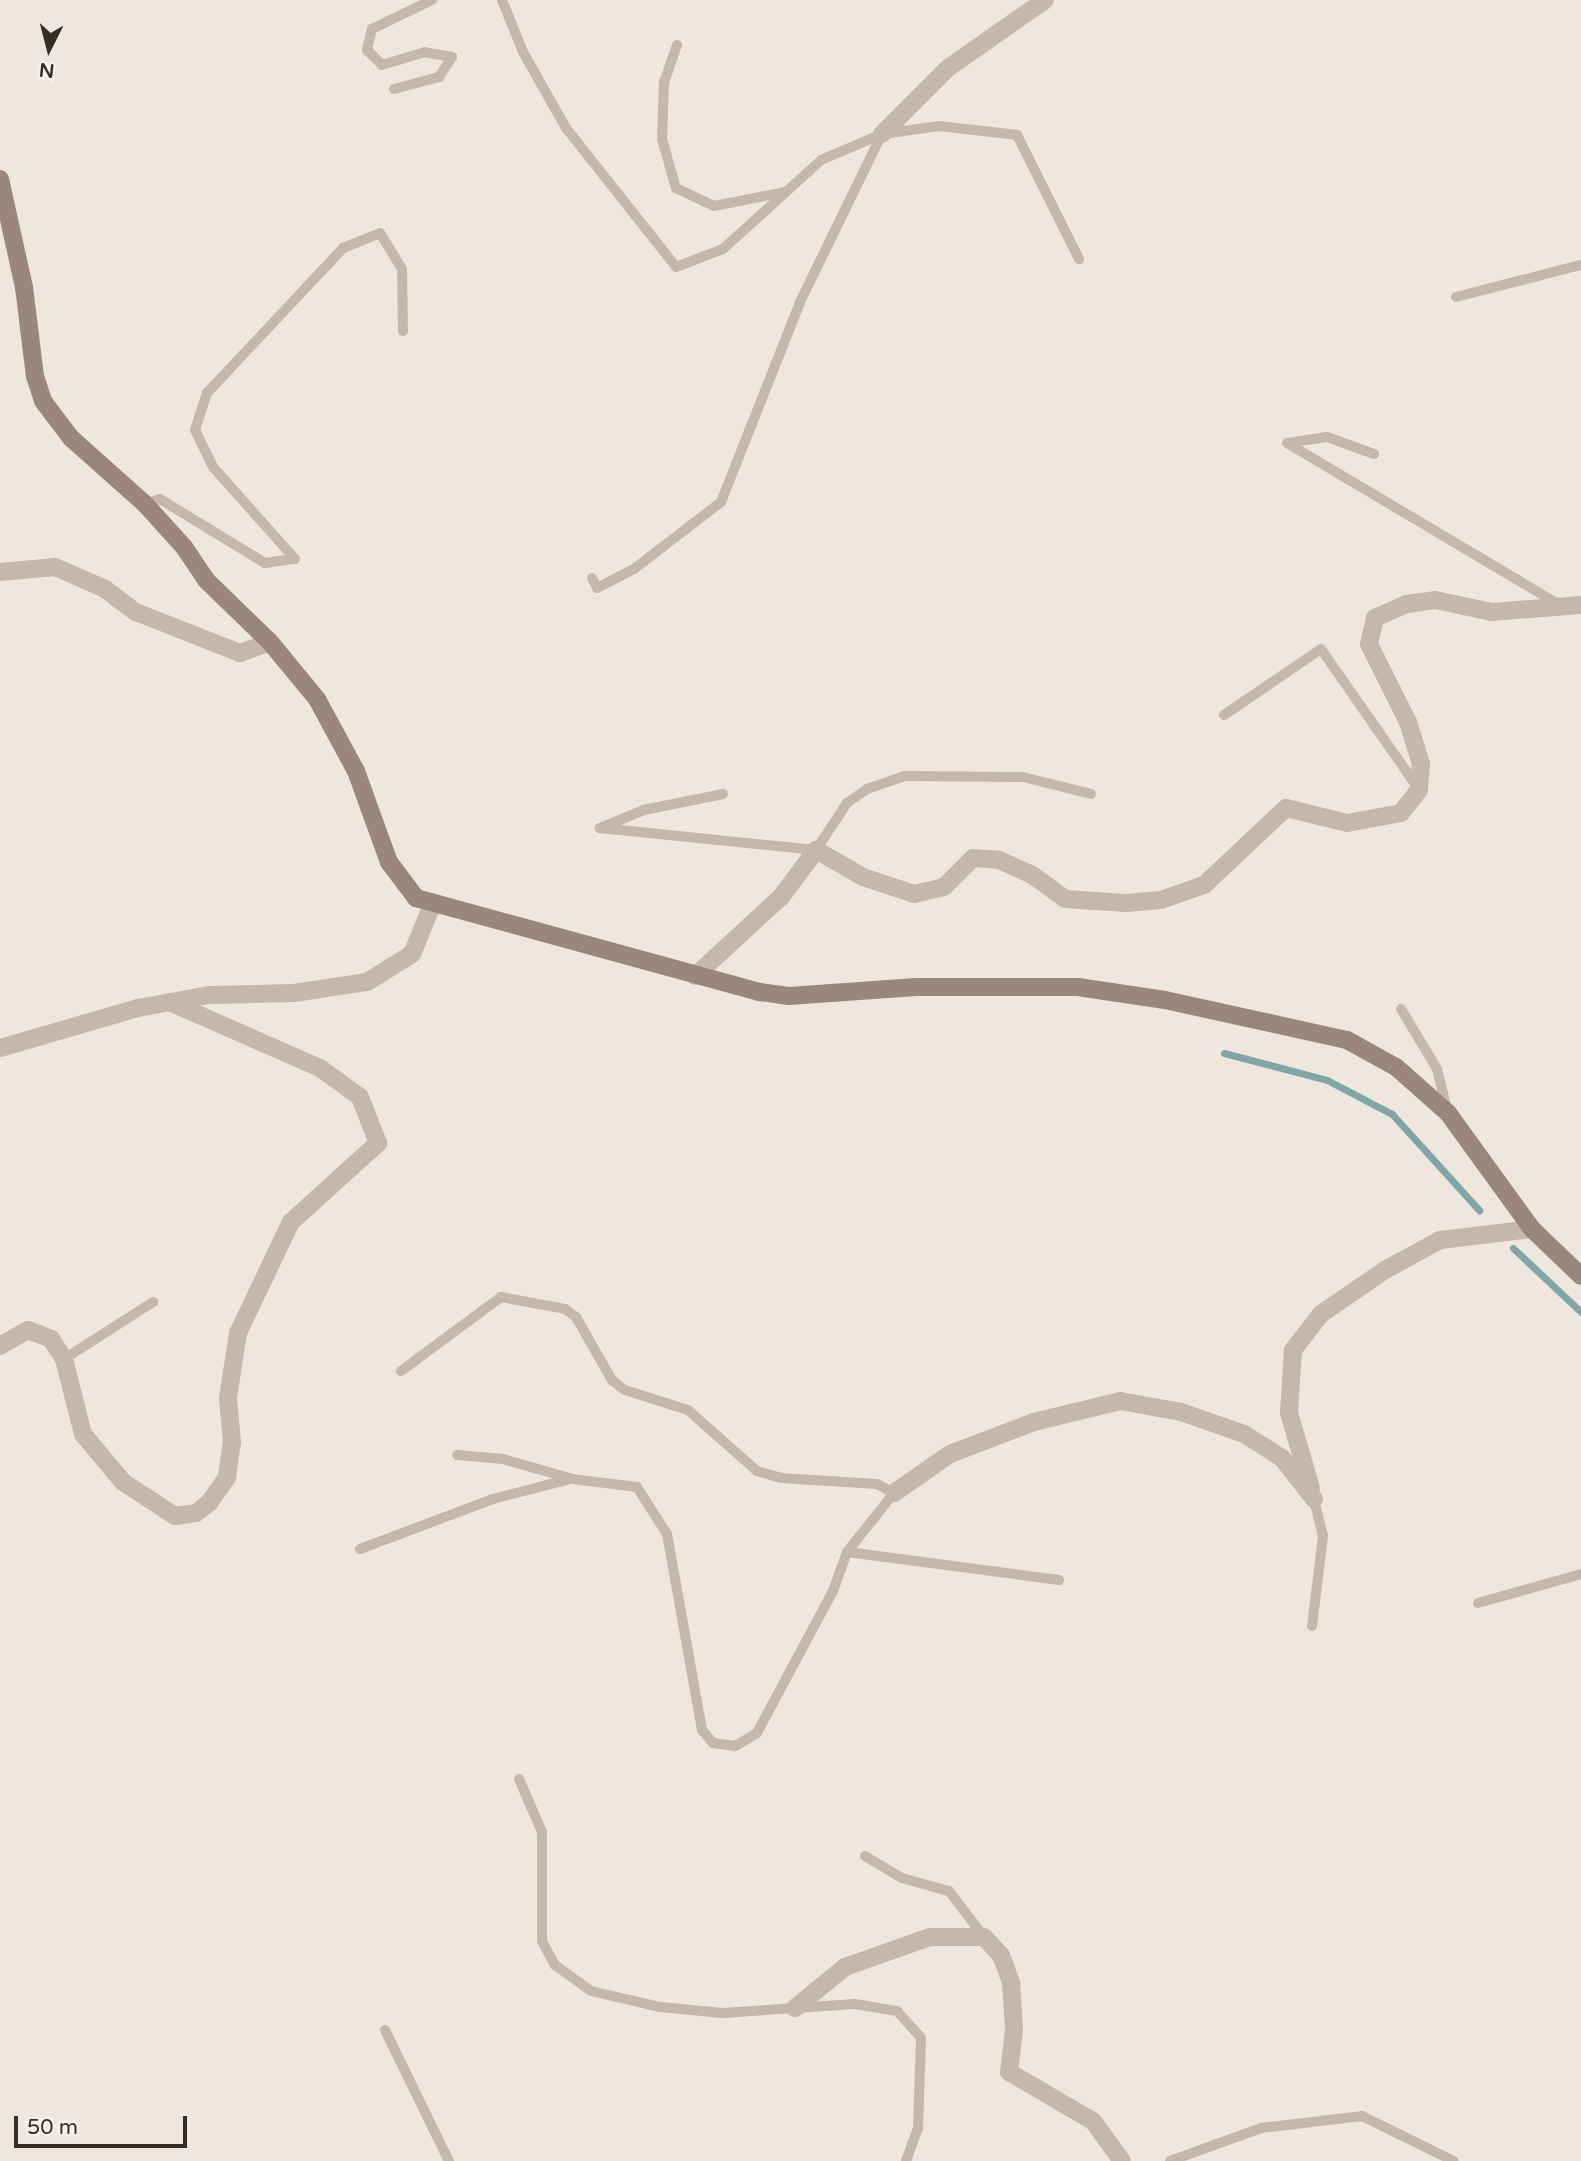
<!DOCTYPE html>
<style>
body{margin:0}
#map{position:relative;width:1581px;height:2161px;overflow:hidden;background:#efe7dd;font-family:"Varela Round",sans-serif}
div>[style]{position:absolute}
.stream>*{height:7px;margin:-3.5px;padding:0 3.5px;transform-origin:3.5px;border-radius:3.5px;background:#80a6a8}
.lane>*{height:10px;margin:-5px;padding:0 5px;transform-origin:5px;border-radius:5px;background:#c5b7ab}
.street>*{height:18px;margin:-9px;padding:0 9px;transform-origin:9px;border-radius:9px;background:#c5b7ab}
.secondary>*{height:18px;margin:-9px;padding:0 9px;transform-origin:9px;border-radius:9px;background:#99877c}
span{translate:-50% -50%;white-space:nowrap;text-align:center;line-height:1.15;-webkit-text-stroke:5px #f7f1e9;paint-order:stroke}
.north{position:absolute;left:14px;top:14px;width:70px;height:70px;-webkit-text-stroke:5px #f7f1e9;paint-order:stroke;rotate:186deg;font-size:19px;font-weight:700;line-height:28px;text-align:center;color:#342c29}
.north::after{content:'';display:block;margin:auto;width:24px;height:32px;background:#342c29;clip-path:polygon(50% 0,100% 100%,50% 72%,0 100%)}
.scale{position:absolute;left:14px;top:2116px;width:173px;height:32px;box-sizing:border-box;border:4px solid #342c29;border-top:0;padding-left:9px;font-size:21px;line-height:24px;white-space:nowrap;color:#342c29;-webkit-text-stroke:5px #f7f1e9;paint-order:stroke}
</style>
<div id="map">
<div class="stream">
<i style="left:1224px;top:1053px;width:106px;rotate:14.7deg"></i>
<i style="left:1327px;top:1080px;width:73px;rotate:27.6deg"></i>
<i style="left:1392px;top:1114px;width:130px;rotate:47.8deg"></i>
<i style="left:1513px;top:1248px;width:93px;rotate:43.3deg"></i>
</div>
<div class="lane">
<i style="left:502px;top:0;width:56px;rotate:68deg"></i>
<i style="left:523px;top:52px;width:87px;rotate:60.5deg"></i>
<i style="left:566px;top:128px;width:177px;rotate:51.6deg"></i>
<i style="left:676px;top:267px;width:50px;rotate:-21deg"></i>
<i style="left:723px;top:249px;width:132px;rotate:-42.2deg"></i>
<i style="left:821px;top:160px;width:66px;rotate:-23.1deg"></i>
<i style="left:677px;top:45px;width:39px;rotate:109deg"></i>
<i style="left:664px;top:82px;width:57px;rotate:92deg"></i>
<i style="left:662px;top:139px;width:51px;rotate:74.1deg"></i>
<i style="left:676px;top:188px;width:42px;rotate:25.3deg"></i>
<i style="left:714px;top:206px;width:72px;rotate:-11.2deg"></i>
<i style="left:394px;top:89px;width:47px;rotate:-14.9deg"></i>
<i style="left:439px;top:77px;width:24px;rotate:-57deg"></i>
<i style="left:452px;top:57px;width:27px;rotate:-170deg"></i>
<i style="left:425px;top:52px;width:45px;rotate:163.2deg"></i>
<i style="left:382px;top:65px;width:21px;rotate:-135deg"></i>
<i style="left:367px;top:50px;width:22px;rotate:-77deg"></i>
<i style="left:372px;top:29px;width:67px;rotate:-25.8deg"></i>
<i style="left:1456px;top:297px;width:129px;rotate:-14.4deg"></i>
<i style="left:1374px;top:454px;width:50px;rotate:-160.1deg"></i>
<i style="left:1327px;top:437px;width:40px;rotate:171.5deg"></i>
<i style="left:1287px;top:443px;width:317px;rotate:30.7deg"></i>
<i style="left:145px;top:504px;width:16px;rotate:-18deg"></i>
<i style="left:160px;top:499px;width:123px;rotate:31.4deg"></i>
<i style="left:265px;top:563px;width:30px;rotate:-8deg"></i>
<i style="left:295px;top:559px;width:123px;rotate:-131.7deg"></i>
<i style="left:213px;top:467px;width:41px;rotate:-115.9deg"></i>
<i style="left:195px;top:430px;width:39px;rotate:-72deg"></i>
<i style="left:207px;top:393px;width:199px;rotate:-46.8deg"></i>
<i style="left:343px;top:248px;width:40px;rotate:-22deg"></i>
<i style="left:380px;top:233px;width:42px;rotate:58.6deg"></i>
<i style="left:402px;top:269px;width:62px;rotate:89.1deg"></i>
<i style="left:592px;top:578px;width:11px;rotate:63deg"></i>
<i style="left:597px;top:588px;width:42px;rotate:-27.2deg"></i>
<i style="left:634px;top:569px;width:110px;rotate:-37.6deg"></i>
<i style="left:721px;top:502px;width:215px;rotate:-68.4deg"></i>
<i style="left:800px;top:302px;width:187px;rotate:-64deg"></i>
<i style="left:882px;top:134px;width:58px;rotate:-8deg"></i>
<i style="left:939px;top:126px;width:79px;rotate:6.6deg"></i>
<i style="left:1017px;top:135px;width:139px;rotate:63.4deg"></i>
<i style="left:1224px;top:715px;width:117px;rotate:-34.2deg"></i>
<i style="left:1321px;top:649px;width:169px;rotate:55.1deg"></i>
<i style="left:723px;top:794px;width:81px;rotate:168.6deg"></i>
<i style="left:644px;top:810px;width:48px;rotate:157.8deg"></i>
<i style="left:600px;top:828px;width:217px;rotate:5.8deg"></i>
<i style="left:816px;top:850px;width:56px;rotate:-56.6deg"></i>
<i style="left:847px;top:803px;width:24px;rotate:-35deg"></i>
<i style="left:867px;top:789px;width:40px;rotate:-18.9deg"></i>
<i style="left:905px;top:776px;width:118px;rotate:0.5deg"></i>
<i style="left:1023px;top:777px;width:70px;rotate:14deg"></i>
<i style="left:1401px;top:1009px;width:70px;rotate:59deg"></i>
<i style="left:1437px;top:1069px;width:42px;rotate:76.3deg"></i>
<i style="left:64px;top:1359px;width:106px;rotate:-32.6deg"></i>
<i style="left:401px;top:1371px;width:124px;rotate:-36.5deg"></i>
<i style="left:501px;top:1297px;width:65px;rotate:10.6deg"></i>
<i style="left:565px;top:1309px;width:14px;rotate:36deg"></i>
<i style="left:576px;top:1317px;width:73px;rotate:60.3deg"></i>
<i style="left:612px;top:1380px;width:16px;rotate:38deg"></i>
<i style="left:625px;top:1390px;width:66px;rotate:17.6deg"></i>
<i style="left:688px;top:1410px;width:92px;rotate:41.5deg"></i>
<i style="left:757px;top:1471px;width:25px;rotate:16deg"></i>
<i style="left:781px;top:1478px;width:96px;rotate:3.6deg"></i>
<i style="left:877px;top:1484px;width:19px;rotate:28deg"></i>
<i style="left:894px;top:1493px;width:75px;rotate:128.5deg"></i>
<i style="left:847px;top:1552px;width:41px;rotate:109.7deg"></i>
<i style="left:833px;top:1591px;width:161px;rotate:118.2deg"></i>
<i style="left:757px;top:1733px;width:26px;rotate:149deg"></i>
<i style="left:735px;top:1746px;width:22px;rotate:-172deg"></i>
<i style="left:713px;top:1743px;width:17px;rotate:-130deg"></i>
<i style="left:702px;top:1730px;width:199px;rotate:-100.1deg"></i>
<i style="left:667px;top:1534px;width:56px;rotate:-122.6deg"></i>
<i style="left:637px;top:1487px;width:64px;rotate:-172.9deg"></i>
<i style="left:573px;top:1479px;width:73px;rotate:-164.1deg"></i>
<i style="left:503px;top:1459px;width:46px;rotate:-175deg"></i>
<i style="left:360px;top:1549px;width:142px;rotate:-20.6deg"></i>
<i style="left:493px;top:1499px;width:80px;rotate:-14.6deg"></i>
<i style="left:847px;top:1552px;width:214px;rotate:7.5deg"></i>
<i style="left:1478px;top:1603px;width:107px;rotate:-15.7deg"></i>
<i style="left:1312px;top:1626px;width:91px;rotate:-83deg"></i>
<i style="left:1323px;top:1536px;width:38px;rotate:-104deg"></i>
<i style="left:519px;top:1779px;width:58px;rotate:66.5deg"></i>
<i style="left:542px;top:1832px;width:109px;rotate:90deg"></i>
<i style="left:542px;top:1941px;width:27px;rotate:62deg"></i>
<i style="left:555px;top:1965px;width:44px;rotate:35.8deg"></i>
<i style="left:591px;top:1991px;width:71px;rotate:13.1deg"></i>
<i style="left:660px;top:2007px;width:62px;rotate:5.5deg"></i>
<i style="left:722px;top:2013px;width:133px;rotate:-3.9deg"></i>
<i style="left:855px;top:2004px;width:43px;rotate:9.5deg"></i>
<i style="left:897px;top:2011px;width:36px;rotate:48deg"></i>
<i style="left:921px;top:2038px;width:90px;rotate:91.9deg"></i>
<i style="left:918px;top:2128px;width:35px;rotate:110deg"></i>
<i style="left:865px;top:1856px;width:43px;rotate:30.7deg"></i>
<i style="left:902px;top:1878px;width:49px;rotate:15.5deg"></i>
<i style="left:949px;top:1891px;width:58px;rotate:52.7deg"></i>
<i style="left:385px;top:2030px;width:146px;rotate:64deg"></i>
<i style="left:1170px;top:2161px;width:97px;rotate:-19.9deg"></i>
<i style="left:1261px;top:2128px;width:102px;rotate:-6.8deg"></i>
<i style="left:1362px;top:2116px;width:102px;rotate:26.1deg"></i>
</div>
<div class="street">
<i style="left:882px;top:134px;width:93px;rotate:-45deg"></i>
<i style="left:948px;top:68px;width:118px;rotate:-35deg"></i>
<i style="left:0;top:572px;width:55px;rotate:-5.2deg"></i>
<i style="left:55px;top:567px;width:55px;rotate:23.7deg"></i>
<i style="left:105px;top:589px;width:39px;rotate:37deg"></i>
<i style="left:136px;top:612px;width:112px;rotate:21.5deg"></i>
<i style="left:240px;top:653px;width:32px;rotate:-20deg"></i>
<i style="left:695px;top:976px;width:117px;rotate:-42.6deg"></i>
<i style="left:781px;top:897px;width:59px;rotate:-53.3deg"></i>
<i style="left:816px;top:850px;width:54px;rotate:29.9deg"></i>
<i style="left:863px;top:877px;width:54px;rotate:18.4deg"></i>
<i style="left:914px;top:894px;width:31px;rotate:-13deg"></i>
<i style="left:944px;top:887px;width:41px;rotate:-45deg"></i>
<i style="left:973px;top:858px;width:26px;rotate:4deg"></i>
<i style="left:999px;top:860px;width:35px;rotate:24deg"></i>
<i style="left:1031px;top:874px;width:42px;rotate:36.3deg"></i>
<i style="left:1065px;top:899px;width:61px;rotate:3.8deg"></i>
<i style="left:1126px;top:903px;width:35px;rotate:-5deg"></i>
<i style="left:1161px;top:900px;width:46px;rotate:-19.2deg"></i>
<i style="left:1204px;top:885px;width:112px;rotate:-43.2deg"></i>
<i style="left:1286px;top:808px;width:63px;rotate:13.8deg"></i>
<i style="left:1347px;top:823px;width:55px;rotate:-10.5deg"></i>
<i style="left:1401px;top:813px;width:29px;rotate:-52deg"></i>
<i style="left:1419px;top:790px;width:26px;rotate:-86deg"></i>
<i style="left:1421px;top:764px;width:44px;rotate:-107.2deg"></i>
<i style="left:1408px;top:722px;width:87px;rotate:-116.6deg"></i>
<i style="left:1369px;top:644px;width:27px;rotate:-77deg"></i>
<i style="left:1375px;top:618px;width:35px;rotate:-24deg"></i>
<i style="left:1407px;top:604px;width:28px;rotate:-8deg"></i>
<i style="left:1435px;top:600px;width:58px;rotate:11.9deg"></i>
<i style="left:1492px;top:612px;width:89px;rotate:-4.5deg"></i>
<i style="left:0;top:1048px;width:144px;rotate:-16.2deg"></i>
<i style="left:138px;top:1008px;width:72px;rotate:-10.4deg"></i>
<i style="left:209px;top:995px;width:85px;rotate:-1.3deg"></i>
<i style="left:294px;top:993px;width:74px;rotate:-8.6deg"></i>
<i style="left:367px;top:982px;width:53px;rotate:-31.9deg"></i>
<i style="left:412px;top:954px;width:55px;rotate:-67.6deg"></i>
<i style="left:0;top:1346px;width:32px;rotate:-30deg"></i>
<i style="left:28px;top:1330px;width:25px;rotate:21deg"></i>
<i style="left:51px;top:1339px;width:24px;rotate:57deg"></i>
<i style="left:64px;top:1359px;width:77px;rotate:75.8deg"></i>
<i style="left:83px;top:1434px;width:62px;rotate:50.2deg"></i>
<i style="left:123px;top:1482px;width:62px;rotate:33.2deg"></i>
<i style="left:175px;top:1516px;width:21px;rotate:-8deg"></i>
<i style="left:196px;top:1513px;width:16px;rotate:-38deg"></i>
<i style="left:209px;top:1503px;width:32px;rotate:-55deg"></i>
<i style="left:227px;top:1477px;width:34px;rotate:-82deg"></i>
<i style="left:232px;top:1443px;width:45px;rotate:-95.1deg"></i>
<i style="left:228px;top:1398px;width:66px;rotate:-81.3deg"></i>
<i style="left:238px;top:1333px;width:123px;rotate:-64.5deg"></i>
<i style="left:291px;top:1222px;width:118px;rotate:-42.2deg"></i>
<i style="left:378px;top:1143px;width:49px;rotate:-111.4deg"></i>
<i style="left:360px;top:1097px;width:49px;rotate:-144.1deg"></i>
<i style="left:320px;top:1068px;width:164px;rotate:-156.3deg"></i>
<i style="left:1311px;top:1488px;width:78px;rotate:-106.3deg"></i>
<i style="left:1289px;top:1413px;width:63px;rotate:-86.4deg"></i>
<i style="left:1293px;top:1350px;width:46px;rotate:-52.1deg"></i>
<i style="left:1321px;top:1314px;width:78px;rotate:-34.5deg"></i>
<i style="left:1385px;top:1270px;width:63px;rotate:-28.6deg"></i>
<i style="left:1440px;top:1240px;width:93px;rotate:-6.8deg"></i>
<i style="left:894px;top:1493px;width:68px;rotate:-34.9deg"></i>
<i style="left:950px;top:1454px;width:90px;rotate:-20.9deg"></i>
<i style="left:1034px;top:1422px;width:89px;rotate:-13.7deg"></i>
<i style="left:1120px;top:1401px;width:62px;rotate:10.2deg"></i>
<i style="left:1181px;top:1412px;width:67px;rotate:19.2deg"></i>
<i style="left:1244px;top:1434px;width:45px;rotate:32.3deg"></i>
<i style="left:1282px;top:1458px;width:52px;rotate:52deg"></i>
<i style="left:795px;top:2008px;width:65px;rotate:-39.4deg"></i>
<i style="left:845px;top:1967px;width:90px;rotate:-19.4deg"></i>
<i style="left:930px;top:1937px;width:54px"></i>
<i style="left:984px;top:1937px;width:25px;rotate:47deg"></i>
<i style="left:1001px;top:1955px;width:30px;rotate:70deg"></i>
<i style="left:1011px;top:1983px;width:47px;rotate:86.3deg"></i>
<i style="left:1014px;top:2030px;width:42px;rotate:96.8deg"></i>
<i style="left:1009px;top:2072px;width:97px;rotate:30.3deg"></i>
<i style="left:1093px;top:2121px;width:49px;rotate:54.1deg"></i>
</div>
<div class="secondary">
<i style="left:0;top:179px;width:111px;rotate:77.5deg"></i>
<i style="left:24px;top:287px;width:90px;rotate:83deg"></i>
<i style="left:35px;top:376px;width:26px;rotate:72deg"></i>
<i style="left:43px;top:401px;width:46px;rotate:52.9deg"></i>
<i style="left:71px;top:438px;width:99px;rotate:41.7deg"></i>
<i style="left:145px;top:504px;width:58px;rotate:47.8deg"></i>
<i style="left:184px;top:547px;width:40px;rotate:56deg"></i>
<i style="left:206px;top:580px;width:89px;rotate:44.1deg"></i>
<i style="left:270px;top:642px;width:74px;rotate:50.5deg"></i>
<i style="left:317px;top:699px;width:82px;rotate:61.6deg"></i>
<i style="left:356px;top:771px;width:97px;rotate:70.1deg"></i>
<i style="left:389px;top:862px;width:45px;rotate:53.1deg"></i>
<i style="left:416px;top:898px;width:357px;rotate:15.3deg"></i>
<i style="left:760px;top:992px;width:29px;rotate:8deg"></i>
<i style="left:789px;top:996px;width:127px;rotate:-4.1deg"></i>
<i style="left:916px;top:987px;width:162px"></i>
<i style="left:1078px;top:987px;width:88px;rotate:8.5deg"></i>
<i style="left:1165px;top:1000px;width:186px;rotate:12.4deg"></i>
<i style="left:1347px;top:1040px;width:56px;rotate:28.9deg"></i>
<i style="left:1396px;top:1067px;width:69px;rotate:41.5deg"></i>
<i style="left:1448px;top:1113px;width:143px;rotate:54.1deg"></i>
<i style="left:1532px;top:1229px;width:68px;rotate:43.8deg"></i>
</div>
<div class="north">N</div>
<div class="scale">50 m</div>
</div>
